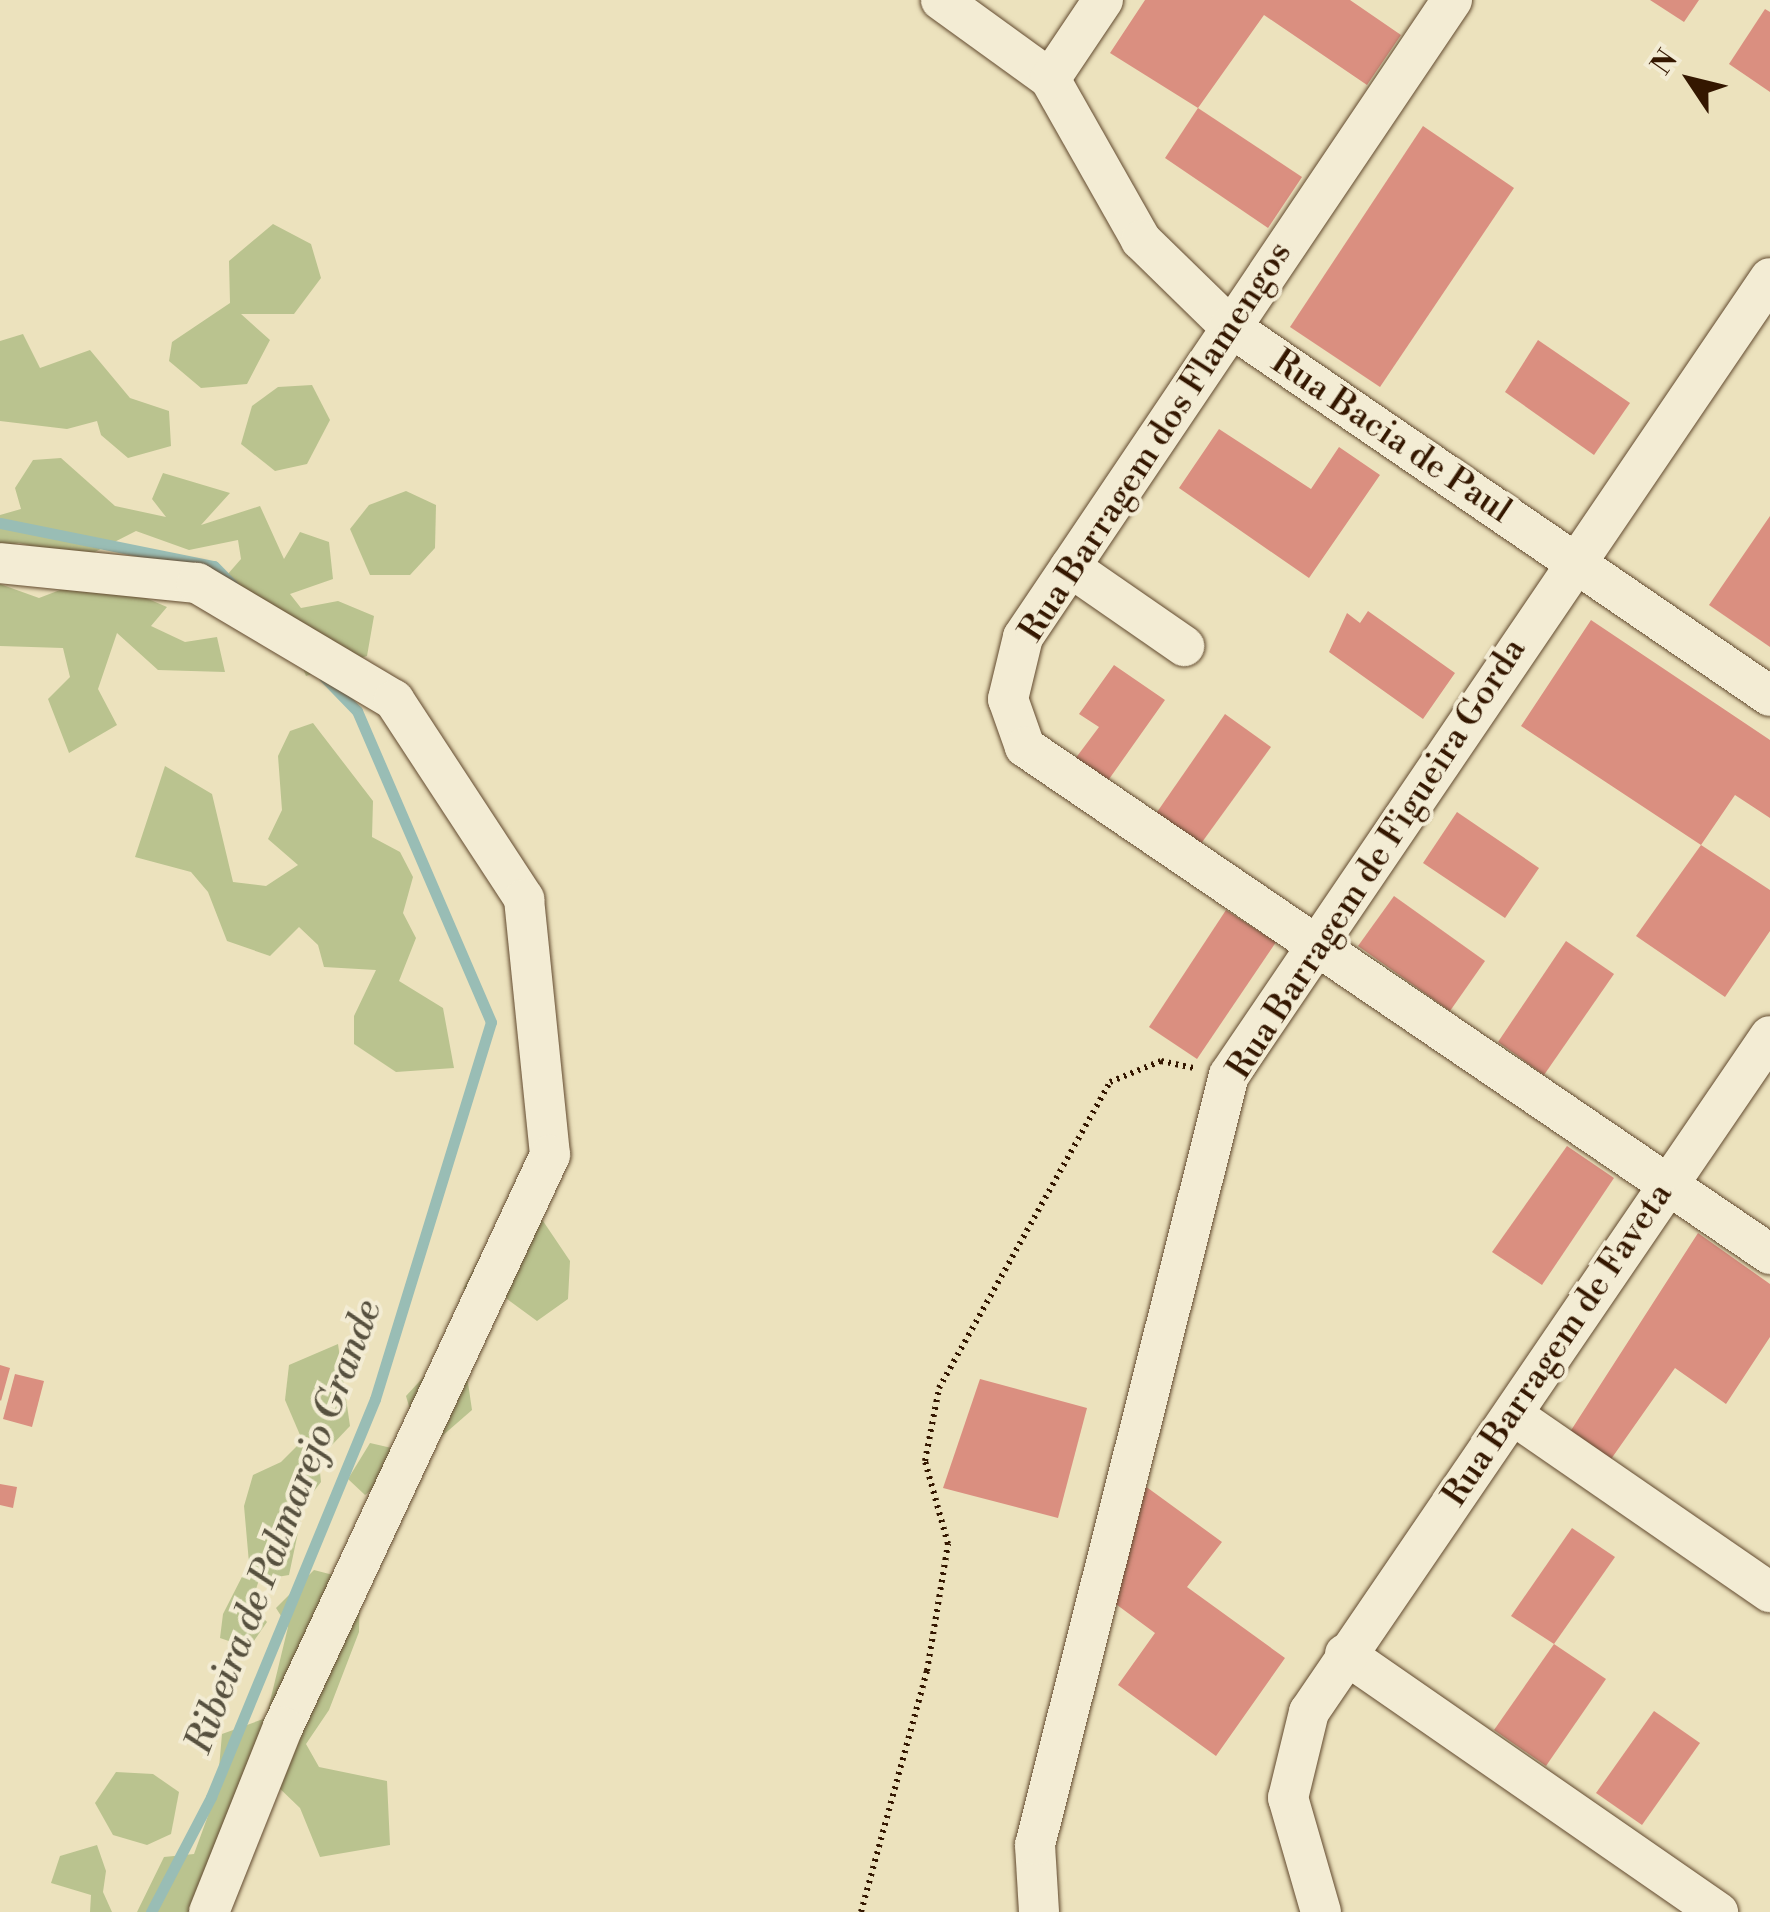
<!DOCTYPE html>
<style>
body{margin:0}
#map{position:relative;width:1770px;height:1912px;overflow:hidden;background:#ece2bd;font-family:"Libre Bodoni",serif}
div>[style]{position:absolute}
.green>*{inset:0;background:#bac38f}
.stream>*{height:11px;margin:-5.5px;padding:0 5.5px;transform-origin:5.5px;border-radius:5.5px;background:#99bdb5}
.building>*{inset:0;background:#da8f80}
.path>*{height:6px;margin-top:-3px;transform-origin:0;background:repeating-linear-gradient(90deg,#341700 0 2.5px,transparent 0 7.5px)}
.roads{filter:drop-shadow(0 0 2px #624a2f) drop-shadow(0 0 2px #624a2f)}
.street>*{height:40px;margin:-20px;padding:0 20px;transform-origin:20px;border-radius:20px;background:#f3ecd4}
span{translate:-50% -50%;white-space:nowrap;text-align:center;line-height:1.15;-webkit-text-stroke:8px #f3ecd4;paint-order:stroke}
.street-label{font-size:35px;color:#341700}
.water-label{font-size:38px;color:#57513f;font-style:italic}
.north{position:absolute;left:1640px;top:30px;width:100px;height:100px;-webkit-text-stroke:8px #f3ecd4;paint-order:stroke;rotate:305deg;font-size:28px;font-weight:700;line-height:40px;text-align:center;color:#341700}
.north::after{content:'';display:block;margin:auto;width:35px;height:45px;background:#341700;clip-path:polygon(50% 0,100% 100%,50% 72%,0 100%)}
</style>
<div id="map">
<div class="green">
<i style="clip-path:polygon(273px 224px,311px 244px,321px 278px,294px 314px,241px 314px,270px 340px,247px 384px,201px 388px,169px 361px,172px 342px,230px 303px,229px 261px)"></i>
<i style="clip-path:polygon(23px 334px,40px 368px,90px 350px,130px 398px,169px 411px,171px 446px,128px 458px,101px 435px,97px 421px,67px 429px,0 421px,0 341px)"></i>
<i style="clip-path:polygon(312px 385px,330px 420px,307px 464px,275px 471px,241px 444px,252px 406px,278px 387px)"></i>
<i style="clip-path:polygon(61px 458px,115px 506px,166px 517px,152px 499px,163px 473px,230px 493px,201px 525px,260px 506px,284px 559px,300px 532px,329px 542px,333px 579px,290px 594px,301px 608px,338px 601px,374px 616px,367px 656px,306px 676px,283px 619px,220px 583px,241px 559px,238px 540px,189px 550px,136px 531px,83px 558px,19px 543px,0 547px,0 515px,21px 509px,15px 488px,33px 460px)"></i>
<i style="clip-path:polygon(406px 491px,436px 505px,435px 548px,410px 575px,370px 575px,350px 529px,369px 505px)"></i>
<i style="clip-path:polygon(0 584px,39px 598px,60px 590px,125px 589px,167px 607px,151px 626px,185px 642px,217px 637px,225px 672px,158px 670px,117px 633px,98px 689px,117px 725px,69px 753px,48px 699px,70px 677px,63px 648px,0 646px)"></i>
<i style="clip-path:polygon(313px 723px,373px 801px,372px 837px,400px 852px,413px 877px,403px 913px,416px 938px,399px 981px,443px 1008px,454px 1068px,396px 1072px,354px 1044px,354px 1016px,376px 970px,324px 967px,318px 945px,299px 927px,270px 956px,227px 941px,208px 892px,191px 872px,135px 857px,165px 766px,212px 794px,233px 882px,266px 886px,298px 865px,268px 839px,282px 810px,278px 756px,290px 731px)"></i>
<i style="clip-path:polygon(500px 1219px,543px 1221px,570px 1261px,568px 1299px,537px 1321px,499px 1293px,463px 1289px)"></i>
<i style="clip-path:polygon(338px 1344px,350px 1426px,331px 1446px,300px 1435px,285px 1400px,289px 1365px)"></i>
<i style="clip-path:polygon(431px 1369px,467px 1376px,472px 1410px,441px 1437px,413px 1420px,406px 1396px)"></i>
<i style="clip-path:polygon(370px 1443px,396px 1449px,382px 1482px,365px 1495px,348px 1479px)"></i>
<i style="clip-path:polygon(298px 1445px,318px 1452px,321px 1482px,304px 1504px,289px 1575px,259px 1580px,251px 1604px,267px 1622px,249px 1648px,220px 1638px,223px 1614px,249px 1563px,244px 1506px,253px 1475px,281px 1462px)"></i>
<i style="clip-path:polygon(314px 1570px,360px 1582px,359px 1632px,329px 1710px,306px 1744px,319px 1767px,387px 1781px,390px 1845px,320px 1857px,300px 1808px,274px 1783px,195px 1912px,137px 1912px,164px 1857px,194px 1854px,217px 1791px,222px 1734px,266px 1718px,288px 1627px,276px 1608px)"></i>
<i style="clip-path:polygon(116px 1772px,153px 1774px,179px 1792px,171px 1834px,147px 1845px,113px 1835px,95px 1803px)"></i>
<i style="clip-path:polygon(97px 1845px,106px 1871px,103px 1892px,112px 1912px,90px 1912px,91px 1895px,51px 1883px,60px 1856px)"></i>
</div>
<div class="stream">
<i style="left:0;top:523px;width:218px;rotate:11.4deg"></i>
<i style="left:214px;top:566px;width:28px;rotate:46deg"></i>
<i style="left:151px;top:1912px;width:130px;rotate:-62.4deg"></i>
<i style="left:211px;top:1797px;width:430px;rotate:-67.6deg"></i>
<i style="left:375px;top:1399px;width:394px;rotate:-72.9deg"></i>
<i style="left:491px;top:1022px;width:339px;rotate:-113.3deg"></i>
<i style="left:357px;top:711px;width:47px;rotate:-134.1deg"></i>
</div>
<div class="building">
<i style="clip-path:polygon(1145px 0,1350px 0,1401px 35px,1367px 85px,1264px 15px,1198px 108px,1110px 53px)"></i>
<i style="clip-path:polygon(1650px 0,1699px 0,1684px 22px)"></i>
<i style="clip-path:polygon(1765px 9px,1770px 12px,1770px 92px,1729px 64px)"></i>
<i style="clip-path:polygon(1198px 108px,1302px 177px,1268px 228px,1165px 158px)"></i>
<i style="clip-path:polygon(1423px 126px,1514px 188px,1380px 387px,1290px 327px)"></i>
<i style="clip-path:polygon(1538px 340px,1630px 403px,1594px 455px,1505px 392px)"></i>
<i style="clip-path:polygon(1219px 429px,1311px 489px,1339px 447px,1380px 475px,1309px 578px,1179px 488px)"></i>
<i style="clip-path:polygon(1770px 516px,1770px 647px,1709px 605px)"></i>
<i style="clip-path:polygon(1368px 611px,1455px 673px,1423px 719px,1329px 652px,1347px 613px,1360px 623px)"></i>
<i style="clip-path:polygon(1591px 620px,1770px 740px,1770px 818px,1735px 795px,1701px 845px,1521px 726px)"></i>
<i style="clip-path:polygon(1114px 665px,1165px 700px,1107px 782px,1075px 759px,1099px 727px,1079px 714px)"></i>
<i style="clip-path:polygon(1225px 714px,1271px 747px,1200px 845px,1155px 815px)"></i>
<i style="clip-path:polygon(1457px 812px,1539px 868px,1505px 918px,1423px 863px)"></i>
<i style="clip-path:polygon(1701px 845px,1770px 890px,1770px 931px,1725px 997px,1636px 936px)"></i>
<i style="clip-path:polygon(1394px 896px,1485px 961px,1450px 1011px,1358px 946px)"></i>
<i style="clip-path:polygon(1226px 910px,1276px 942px,1197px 1059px,1149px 1027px)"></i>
<i style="clip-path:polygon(1566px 941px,1614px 974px,1544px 1075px,1498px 1042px)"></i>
<i style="clip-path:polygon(1567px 1146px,1614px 1178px,1542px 1285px,1492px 1252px)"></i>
<i style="clip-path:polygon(1698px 1233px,1770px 1284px,1770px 1337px,1726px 1404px,1675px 1368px,1609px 1462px,1568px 1435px)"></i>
<i style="clip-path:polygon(0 1365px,10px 1368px,1px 1401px,0 1400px)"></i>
<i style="clip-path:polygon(15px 1374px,44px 1381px,32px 1427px,3px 1419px)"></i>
<i style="clip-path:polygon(980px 1379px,1087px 1408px,1058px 1518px,943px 1488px)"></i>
<i style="clip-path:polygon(1141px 1483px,1222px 1542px,1187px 1587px,1285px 1658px,1216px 1756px,1118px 1685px,1155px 1633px,1109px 1599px)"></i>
<i style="clip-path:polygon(0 1484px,17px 1487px,13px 1508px,0 1505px)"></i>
<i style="clip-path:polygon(1572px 1528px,1615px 1557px,1554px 1644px,1511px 1616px)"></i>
<i style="clip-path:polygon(1554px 1644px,1606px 1679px,1546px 1766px,1494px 1730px)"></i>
<i style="clip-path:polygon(1654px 1711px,1700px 1743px,1642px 1825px,1596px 1793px)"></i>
</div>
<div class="path">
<i style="left:861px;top:1912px;width:250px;rotate:-74.7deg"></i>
<i style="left:927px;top:1671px;width:129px;rotate:-80.6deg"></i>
<i style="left:948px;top:1544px;width:86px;rotate:-105.5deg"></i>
<i style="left:925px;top:1461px;width:74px;rotate:-79.1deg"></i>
<i style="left:939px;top:1388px;width:351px;rotate:-60.8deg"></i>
<i style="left:1110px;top:1082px;width:55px;rotate:-22.4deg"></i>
<i style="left:1161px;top:1061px;width:34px;rotate:12deg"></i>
</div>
<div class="roads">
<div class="street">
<i style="left:941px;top:0;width:135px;rotate:35.9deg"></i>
<i style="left:1050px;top:79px;width:185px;rotate:60.5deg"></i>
<i style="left:1141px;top:240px;width:123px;rotate:44.3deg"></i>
<i style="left:1229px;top:326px;width:655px;rotate:34.37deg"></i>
<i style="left:1452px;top:0;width:768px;rotate:123.96deg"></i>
<i style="left:1023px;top:637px;width:64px;rotate:103.6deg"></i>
<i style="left:1008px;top:699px;width:51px;rotate:70.5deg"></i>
<i style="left:1025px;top:747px;width:901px;rotate:34.24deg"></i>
<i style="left:1050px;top:79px;width:95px;rotate:-56.1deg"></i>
<i style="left:0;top:563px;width:198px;rotate:5.8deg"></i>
<i style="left:197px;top:583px;width:229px;rotate:30.7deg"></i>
<i style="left:394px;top:700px;width:238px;rotate:56.8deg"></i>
<i style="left:524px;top:899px;width:257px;rotate:84.2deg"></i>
<i style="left:550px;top:1155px;width:631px;rotate:115.02deg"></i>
<i style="left:283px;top:1727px;width:199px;rotate:111.8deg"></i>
<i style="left:1070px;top:567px;width:139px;rotate:34.7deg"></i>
<i style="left:1513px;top:1415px;width:312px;rotate:34.6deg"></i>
<i style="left:1345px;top:1654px;width:454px;rotate:34.7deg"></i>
<i style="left:1039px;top:1912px;width:67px;rotate:-93.4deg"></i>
<i style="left:1035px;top:1845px;width:794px;rotate:-75.86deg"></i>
<i style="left:1229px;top:1075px;width:963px;rotate:-55.83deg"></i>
<i style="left:1321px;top:1912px;width:119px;rotate:-106.1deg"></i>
<i style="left:1288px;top:1798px;width:89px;rotate:-76.3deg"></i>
<i style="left:1309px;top:1712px;width:818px;rotate:-55.71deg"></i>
</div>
</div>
<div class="street-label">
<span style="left:1391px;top:437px;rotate:34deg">Rua Bacia de Paul</span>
<span style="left:1156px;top:442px;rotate:-57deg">Rua Barragem dos Flamengos</span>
<span style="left:1377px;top:859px;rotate:-57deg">Rua Barragem de Figueira Gorda</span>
<span style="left:1558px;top:1345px;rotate:-56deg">Rua Barragem de Faveta</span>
</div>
<div class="water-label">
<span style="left:284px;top:1527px;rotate:-69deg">Ribeira de Palmarejo Grande</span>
</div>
<div class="north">N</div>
</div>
